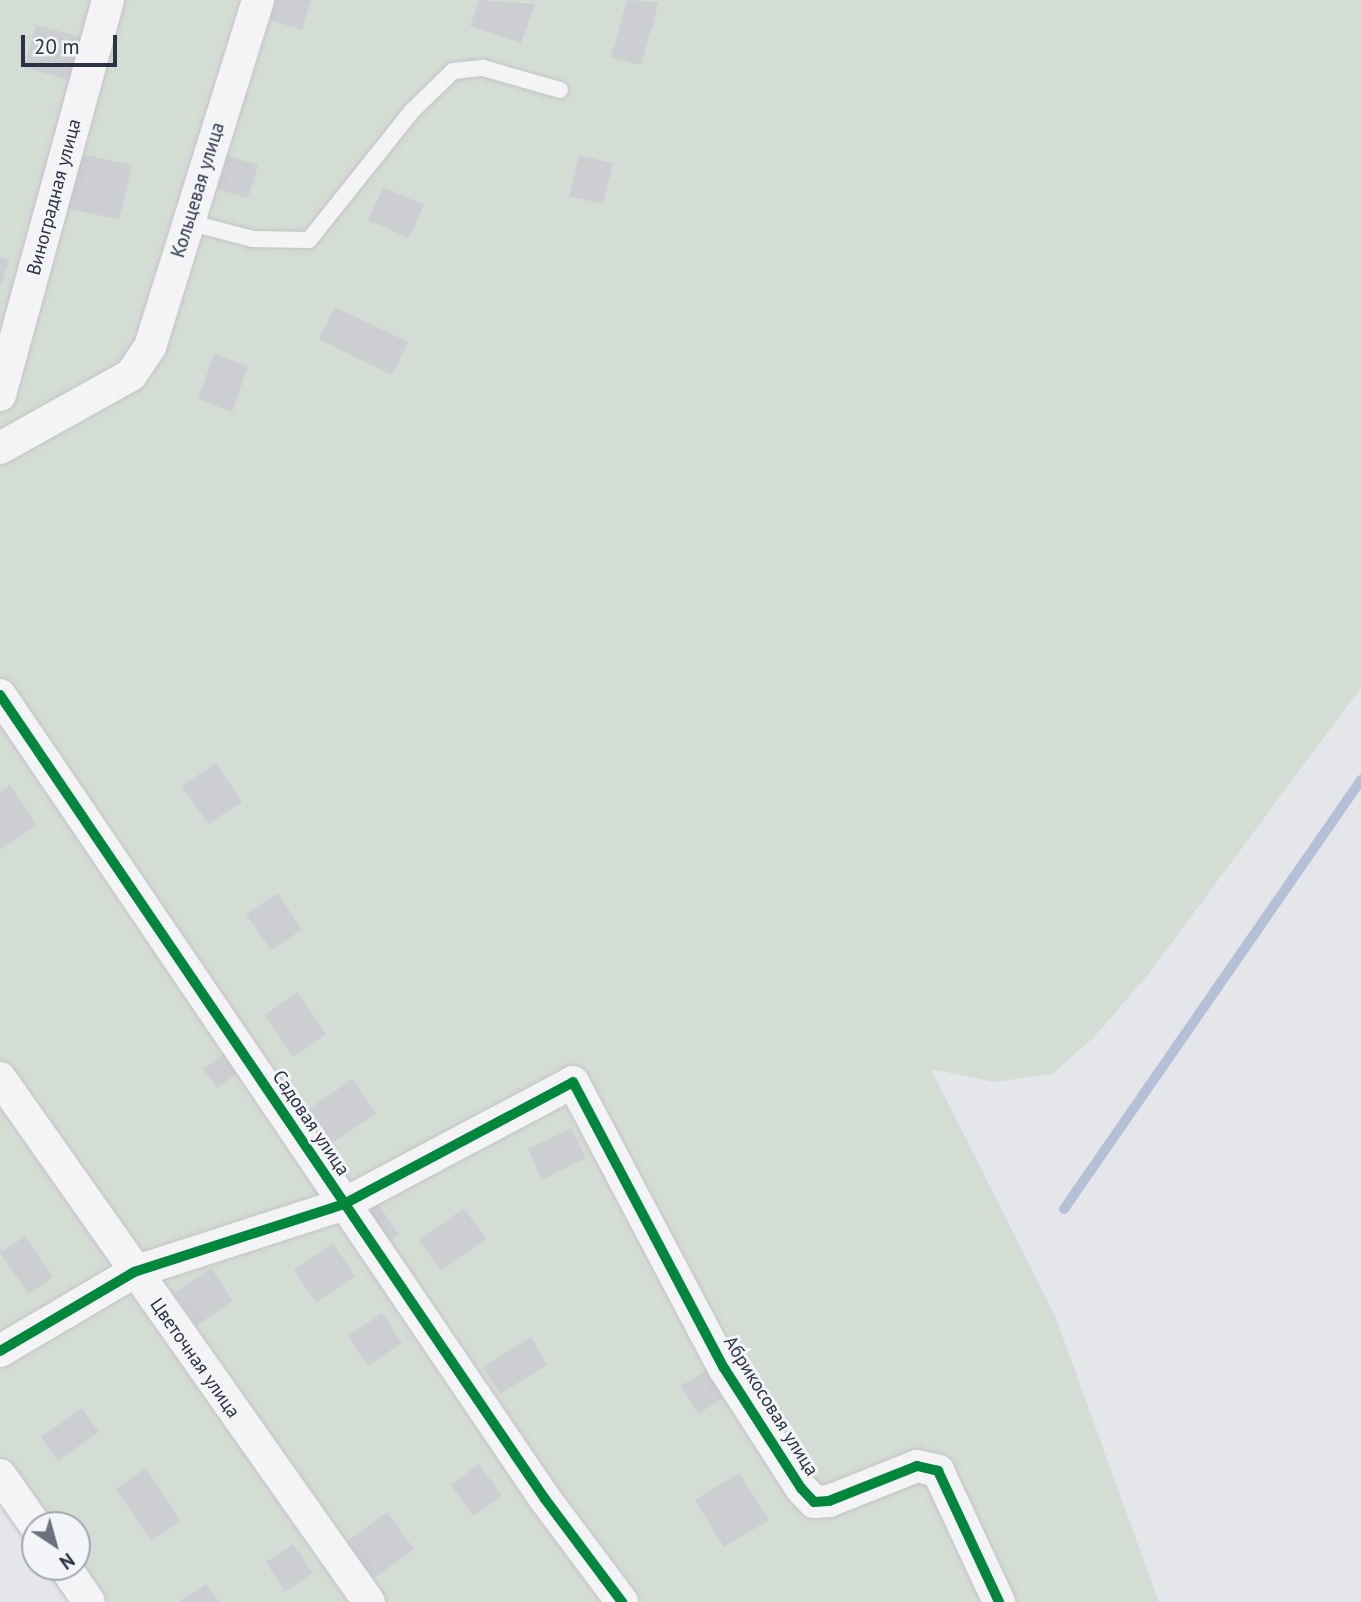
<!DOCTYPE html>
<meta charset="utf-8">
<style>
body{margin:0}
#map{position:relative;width:1361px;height:1602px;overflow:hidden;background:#e5e6e9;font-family:"PT Sans",sans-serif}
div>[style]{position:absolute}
.green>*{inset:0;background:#d4ddd4}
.stream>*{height:10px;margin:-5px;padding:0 5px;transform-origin:5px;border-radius:5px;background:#b3c0d5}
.building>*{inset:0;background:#cdced2}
.roads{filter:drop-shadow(0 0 2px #c3c4c7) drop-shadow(0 0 2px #c3c4c7)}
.lane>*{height:16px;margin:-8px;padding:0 8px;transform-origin:8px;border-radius:8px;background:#f4f4f6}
.street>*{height:32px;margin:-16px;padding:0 16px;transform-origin:16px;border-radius:16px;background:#f4f4f6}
.cycleway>*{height:10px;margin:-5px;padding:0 5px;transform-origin:5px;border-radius:5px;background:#00873e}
span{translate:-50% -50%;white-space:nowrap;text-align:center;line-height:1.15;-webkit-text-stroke:6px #f3f5f8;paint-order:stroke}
.street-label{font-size:19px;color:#2a3244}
.north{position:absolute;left:21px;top:1511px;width:70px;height:70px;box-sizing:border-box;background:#f3f5f8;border:2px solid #a3a7b0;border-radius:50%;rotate:144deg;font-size:19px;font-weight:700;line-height:28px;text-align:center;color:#2a3244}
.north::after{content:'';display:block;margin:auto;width:24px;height:32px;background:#6b717e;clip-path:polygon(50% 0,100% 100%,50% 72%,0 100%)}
.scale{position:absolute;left:21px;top:35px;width:96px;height:32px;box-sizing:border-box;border:4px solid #2a3244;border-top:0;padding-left:9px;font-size:21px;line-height:24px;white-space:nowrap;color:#2a3244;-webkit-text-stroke:5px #f3f5f8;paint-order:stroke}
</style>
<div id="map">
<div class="green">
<i style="clip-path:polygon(0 0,1361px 0,1361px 688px,1146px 977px,1093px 1038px,1052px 1074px,994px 1082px,931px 1069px,1056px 1318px,1159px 1602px,68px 1602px,43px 1567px,77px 1567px,77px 1525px,35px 1525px,35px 1555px,0 1506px)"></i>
</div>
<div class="stream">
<i style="left:1064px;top:1209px;width:522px;rotate:-55.3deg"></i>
</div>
<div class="building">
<i style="clip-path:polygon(276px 0,311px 0,302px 30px,270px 20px)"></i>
<i style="clip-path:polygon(479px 0,535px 4px,521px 43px,470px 26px)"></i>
<i style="clip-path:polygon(627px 0,659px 2px,641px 65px,611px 57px)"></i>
<i style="clip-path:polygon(36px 25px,81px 37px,69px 80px,24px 67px)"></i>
<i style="clip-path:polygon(80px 154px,132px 165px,119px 220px,68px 208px)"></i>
<i style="clip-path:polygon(226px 155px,258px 165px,248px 198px,216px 189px)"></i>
<i style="clip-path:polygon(579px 155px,613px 163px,603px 204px,569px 196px)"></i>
<i style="clip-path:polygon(383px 187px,424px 205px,409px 238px,368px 220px)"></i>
<i style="clip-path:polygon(0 257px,9px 260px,1px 287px,0 287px)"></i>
<i style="clip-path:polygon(335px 307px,408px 342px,392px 375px,319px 339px)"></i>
<i style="clip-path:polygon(214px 354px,248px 366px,232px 412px,198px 399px)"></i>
<i style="clip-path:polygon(216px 763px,242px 802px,208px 824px,182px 786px)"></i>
<i style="clip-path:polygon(10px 785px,37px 825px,0 850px,0 792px)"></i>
<i style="clip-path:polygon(278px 893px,302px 930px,271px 950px,246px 914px)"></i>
<i style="clip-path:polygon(298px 992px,326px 1034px,293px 1057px,265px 1015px)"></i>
<i style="clip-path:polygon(226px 1052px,240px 1071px,217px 1088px,203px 1069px)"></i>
<i style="clip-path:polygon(352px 1079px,376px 1114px,328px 1146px,305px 1112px)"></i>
<i style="clip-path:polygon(571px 1128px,586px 1158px,542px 1180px,528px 1149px)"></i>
<i style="clip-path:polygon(372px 1196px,399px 1234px,380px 1248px,353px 1210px)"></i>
<i style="clip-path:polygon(464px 1208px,486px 1239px,441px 1271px,419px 1240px)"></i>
<i style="clip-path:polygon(25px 1236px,53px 1277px,29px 1294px,0 1253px)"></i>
<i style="clip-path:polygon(333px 1243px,355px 1276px,316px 1303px,294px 1270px)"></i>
<i style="clip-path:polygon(211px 1268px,233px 1301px,196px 1326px,174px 1293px)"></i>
<i style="clip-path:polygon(382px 1313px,402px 1343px,368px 1366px,348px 1336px)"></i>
<i style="clip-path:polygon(531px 1337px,547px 1365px,500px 1394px,483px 1367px)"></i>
<i style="clip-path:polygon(708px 1369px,725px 1397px,698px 1414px,681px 1386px)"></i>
<i style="clip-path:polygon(82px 1408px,99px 1432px,58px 1461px,41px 1437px)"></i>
<i style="clip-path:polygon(479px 1464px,502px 1496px,473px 1516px,451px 1485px)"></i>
<i style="clip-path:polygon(146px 1468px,181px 1521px,151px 1541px,116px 1489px)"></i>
<i style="clip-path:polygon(739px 1473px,769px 1520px,724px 1547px,695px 1500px)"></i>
<i style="clip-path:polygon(387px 1512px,414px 1549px,373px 1579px,346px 1542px)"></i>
<i style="clip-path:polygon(293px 1544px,313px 1573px,285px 1592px,266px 1562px)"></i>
<i style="clip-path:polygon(206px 1584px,219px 1602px,179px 1602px)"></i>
</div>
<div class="roads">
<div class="lane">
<i style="left:188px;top:222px;width:67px;rotate:14.7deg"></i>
<i style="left:253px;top:239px;width:56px;rotate:1deg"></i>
<i style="left:309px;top:240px;width:165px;rotate:-51.4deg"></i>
<i style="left:412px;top:111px;width:57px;rotate:-44.3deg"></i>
<i style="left:453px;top:71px;width:30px;rotate:-6deg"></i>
<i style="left:483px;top:68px;width:80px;rotate:15.9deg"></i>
</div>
<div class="street">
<i style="left:0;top:395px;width:409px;rotate:-74.7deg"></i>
<i style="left:0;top:448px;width:150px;rotate:-29.1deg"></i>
<i style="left:131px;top:375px;width:34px;rotate:-56deg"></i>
<i style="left:150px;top:347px;width:363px;rotate:-72.7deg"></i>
<i style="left:0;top:695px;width:971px;rotate:55.87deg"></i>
<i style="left:545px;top:1499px;width:129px;rotate:53.2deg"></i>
<i style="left:0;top:1078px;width:641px;rotate:54.85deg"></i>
<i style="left:0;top:1351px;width:156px;rotate:-30.5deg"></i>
<i style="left:134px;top:1272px;width:221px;rotate:-17.9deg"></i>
<i style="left:344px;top:1204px;width:259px;rotate:-28deg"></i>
<i style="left:573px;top:1082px;width:323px;rotate:62.2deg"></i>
<i style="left:724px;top:1368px;width:143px;rotate:57.3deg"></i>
<i style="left:801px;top:1488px;width:19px;rotate:47deg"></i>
<i style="left:814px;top:1502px;width:15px;rotate:-4deg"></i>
<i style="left:829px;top:1501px;width:95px;rotate:-21.7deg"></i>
<i style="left:917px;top:1466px;width:22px;rotate:13deg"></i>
<i style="left:938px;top:1471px;width:145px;rotate:65deg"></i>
<i style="left:0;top:1475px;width:61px;rotate:55deg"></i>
<i style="left:65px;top:1567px;width:42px;rotate:55.6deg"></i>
</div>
</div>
<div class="cycleway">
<i style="left:0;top:695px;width:971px;rotate:55.87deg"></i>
<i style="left:545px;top:1499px;width:129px;rotate:53.2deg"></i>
<i style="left:0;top:1351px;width:156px;rotate:-30.5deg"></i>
<i style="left:134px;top:1272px;width:221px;rotate:-17.9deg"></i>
<i style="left:344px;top:1204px;width:259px;rotate:-28deg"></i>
<i style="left:573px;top:1082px;width:323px;rotate:62.2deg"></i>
<i style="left:724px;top:1368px;width:143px;rotate:57.3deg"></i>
<i style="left:801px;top:1488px;width:19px;rotate:47deg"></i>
<i style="left:814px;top:1502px;width:15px;rotate:-4deg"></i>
<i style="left:829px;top:1501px;width:95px;rotate:-21.7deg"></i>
<i style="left:917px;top:1466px;width:22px;rotate:13deg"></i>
<i style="left:938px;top:1471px;width:145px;rotate:65deg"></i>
</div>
<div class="street-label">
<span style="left:198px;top:190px;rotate:-73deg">Кольцевая улица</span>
<span style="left:54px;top:197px;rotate:-75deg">Виноградная улица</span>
<span style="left:311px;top:1123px;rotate:56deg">Садовая улица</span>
<span style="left:195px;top:1358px;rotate:55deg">Цветочная улица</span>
<span style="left:771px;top:1406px;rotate:58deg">Абрикосовая улица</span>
</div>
<div class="north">N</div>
<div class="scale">20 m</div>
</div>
